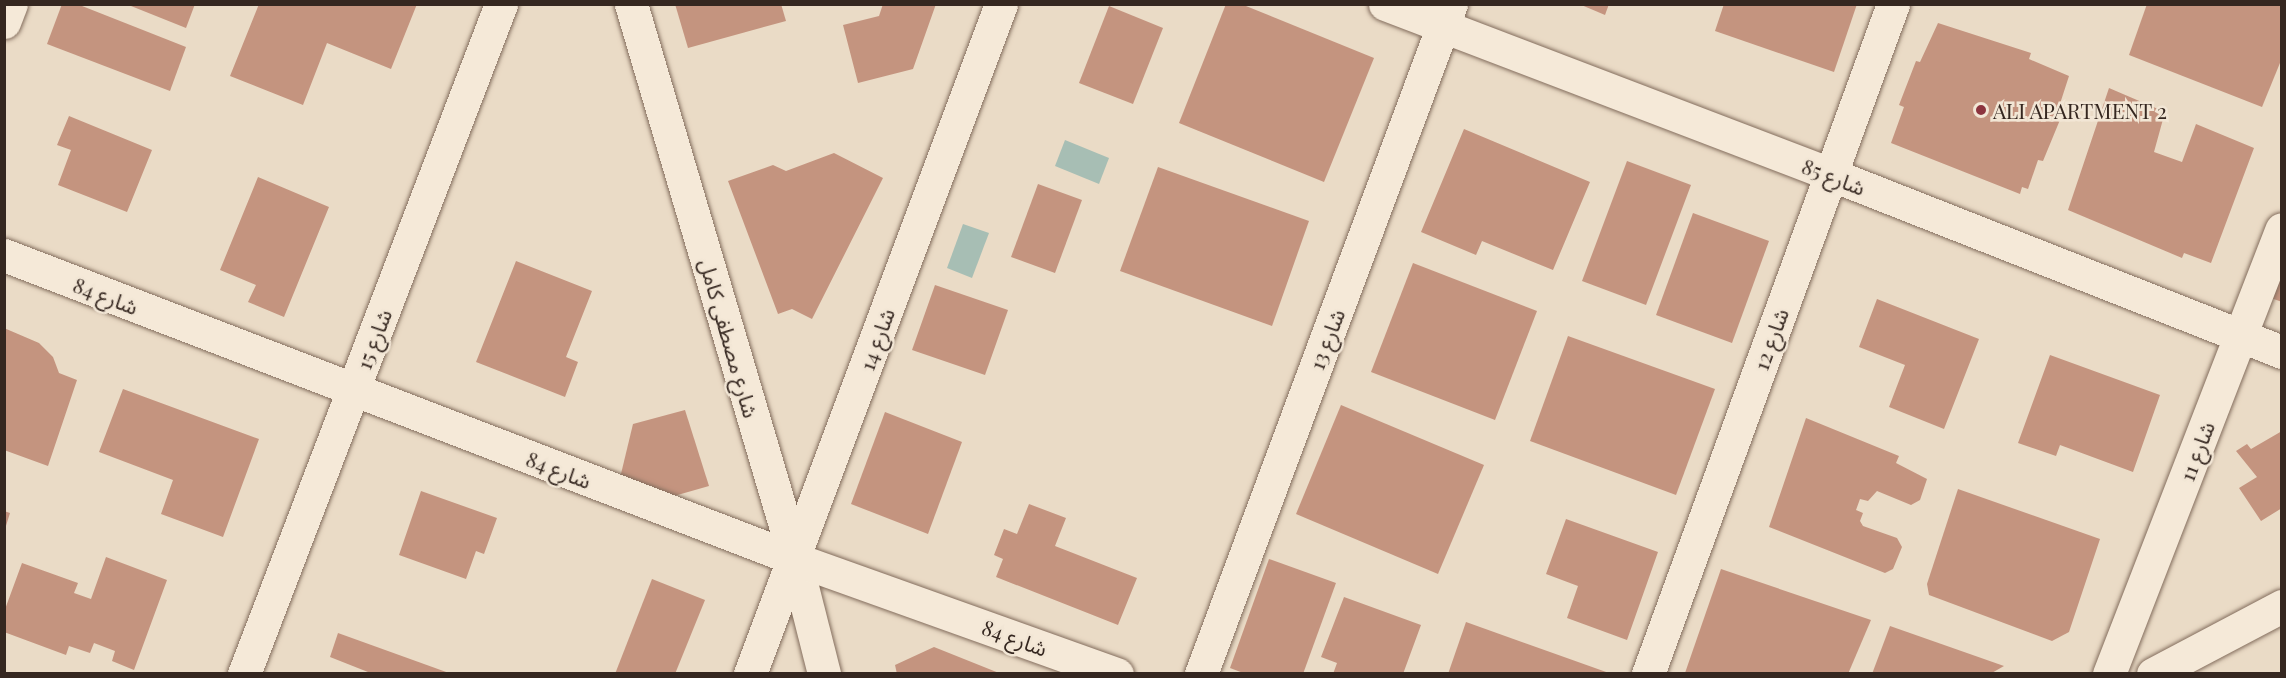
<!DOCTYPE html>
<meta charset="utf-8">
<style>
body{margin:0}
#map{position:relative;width:2286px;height:678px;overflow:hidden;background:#eadbc6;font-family:"Playfair Display","Noto Sans Arabic",serif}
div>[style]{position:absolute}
.water>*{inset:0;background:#a7beb4}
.building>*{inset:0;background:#c4947f}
.roads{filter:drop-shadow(0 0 2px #836d5d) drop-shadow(0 0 2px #836d5d)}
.minor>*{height:33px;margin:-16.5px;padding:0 16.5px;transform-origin:16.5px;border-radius:16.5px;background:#f5e9d8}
.dots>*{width:16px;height:16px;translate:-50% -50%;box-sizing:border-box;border:3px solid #f2e6d5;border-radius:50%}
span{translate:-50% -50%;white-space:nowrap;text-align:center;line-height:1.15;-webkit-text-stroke:5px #f2e6d5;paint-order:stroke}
.poi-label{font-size:21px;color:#352720}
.left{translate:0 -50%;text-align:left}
.street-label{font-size:21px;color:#352720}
.frame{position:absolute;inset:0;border:6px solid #352720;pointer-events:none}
</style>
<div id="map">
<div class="water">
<i style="clip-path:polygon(1065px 140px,1109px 158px,1099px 184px,1055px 166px)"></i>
<i style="clip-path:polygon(963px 224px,989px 233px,972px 278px,947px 268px)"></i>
</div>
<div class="building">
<i style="clip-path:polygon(62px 4px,77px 4px,186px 47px,170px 91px,47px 44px)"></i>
<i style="clip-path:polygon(126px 4px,195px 4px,186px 28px)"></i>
<i style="clip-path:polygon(259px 4px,417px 4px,391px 69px,327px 43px,303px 105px,230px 76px)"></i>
<i style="clip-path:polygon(675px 4px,781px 4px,786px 21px,688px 48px)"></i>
<i style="clip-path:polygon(883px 4px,936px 4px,913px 69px,858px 83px,843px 25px,879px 16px)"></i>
<i style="clip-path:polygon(1226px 4px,1241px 4px,1374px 58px,1324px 182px,1179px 123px)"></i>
<i style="clip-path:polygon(1579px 4px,1609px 4px,1605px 15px)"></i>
<i style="clip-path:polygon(1724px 4px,1857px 4px,1834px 72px,1715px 31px)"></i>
<i style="clip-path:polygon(2147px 4px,2282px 4px,2282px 58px,2262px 107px,2129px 55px)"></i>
<i style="clip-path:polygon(1109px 6px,1163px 28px,1133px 104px,1079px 83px)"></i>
<i style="clip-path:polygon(1938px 23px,2031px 53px,2029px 59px,2069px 76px,2057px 113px,2062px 115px,2043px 161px,2038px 160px,2028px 189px,2022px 187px,2020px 194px,1891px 143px,1904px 107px,1899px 105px,1916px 61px,1920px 62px)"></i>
<i style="clip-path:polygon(2109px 88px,2165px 112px,2154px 152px,2182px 162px,2196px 124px,2254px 148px,2211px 263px,2184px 253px,2182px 258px,2068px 210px)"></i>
<i style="clip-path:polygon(69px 116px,152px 150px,127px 212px,58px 185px,71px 150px,57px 145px)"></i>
<i style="clip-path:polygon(1464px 129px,1590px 182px,1553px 270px,1482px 241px,1476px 255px,1421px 232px)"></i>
<i style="clip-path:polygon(834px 153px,883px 178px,812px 319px,792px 309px,778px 314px,728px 181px,773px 165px,786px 171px)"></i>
<i style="clip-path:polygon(1627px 161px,1691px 185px,1646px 305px,1582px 281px)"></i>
<i style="clip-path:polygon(1158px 167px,1309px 221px,1272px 326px,1120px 271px)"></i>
<i style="clip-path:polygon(258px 177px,329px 207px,284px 317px,248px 302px,256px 285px,220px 270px)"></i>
<i style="clip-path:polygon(1038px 184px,1082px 200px,1055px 273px,1011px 257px)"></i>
<i style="clip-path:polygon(1693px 213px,1769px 241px,1732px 343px,1656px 315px)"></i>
<i style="clip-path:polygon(516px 261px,592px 291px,566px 357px,578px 362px,565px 397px,476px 362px)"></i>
<i style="clip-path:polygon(1413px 263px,1537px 311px,1495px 420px,1371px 372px)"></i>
<i style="clip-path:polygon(2282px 271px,2282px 302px,2271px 298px)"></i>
<i style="clip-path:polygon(935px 285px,1008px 310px,985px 375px,912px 350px)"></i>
<i style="clip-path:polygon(1877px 299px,1979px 339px,1944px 429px,1889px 407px,1905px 365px,1859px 347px)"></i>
<i style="clip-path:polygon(4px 328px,39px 343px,53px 357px,59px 373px,77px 380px,48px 466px,4px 450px)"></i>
<i style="clip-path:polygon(1568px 336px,1715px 389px,1676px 495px,1530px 441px)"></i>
<i style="clip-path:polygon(2050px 355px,2160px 395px,2133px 472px,2060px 445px,2056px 456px,2018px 443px)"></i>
<i style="clip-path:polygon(123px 389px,259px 439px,223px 537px,161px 514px,173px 480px,99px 452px)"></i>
<i style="clip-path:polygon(1341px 405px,1484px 465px,1438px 574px,1296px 514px)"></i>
<i style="clip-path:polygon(685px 410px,709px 486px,660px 500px,620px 478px,633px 424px)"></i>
<i style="clip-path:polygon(885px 412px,962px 442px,928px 534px,851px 504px)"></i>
<i style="clip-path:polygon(1806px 418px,1899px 456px,1896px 463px,1927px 479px,1920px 500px,1911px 505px,1877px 491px,1868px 501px,1860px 499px,1856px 510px,1863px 513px,1860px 521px,1863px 526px,1897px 538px,1902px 547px,1893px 569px,1885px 573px,1769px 527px)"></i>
<i style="clip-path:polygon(2282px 431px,2282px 508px,2261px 521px,2239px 488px,2257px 477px,2236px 451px,2247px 444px,2251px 449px)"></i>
<i style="clip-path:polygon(1958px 489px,2100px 539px,2069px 632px,2052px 641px,1929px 595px,1927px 584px)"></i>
<i style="clip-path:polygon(421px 491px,497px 518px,484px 554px,476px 551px,466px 579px,399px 555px)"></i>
<i style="clip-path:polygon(1029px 504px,1066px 518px,1055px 546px,1137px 578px,1118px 625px,996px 577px,1003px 559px,994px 555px,1004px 529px,1017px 534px)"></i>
<i style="clip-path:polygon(4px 511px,10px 513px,5px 529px,4px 529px)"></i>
<i style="clip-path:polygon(1566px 519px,1658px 552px,1627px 640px,1567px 618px,1578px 586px,1546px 574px)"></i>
<i style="clip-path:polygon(106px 557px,167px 580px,134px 670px,112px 661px,115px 651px,94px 643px,90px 653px,69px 646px,66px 655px,4px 632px,4px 612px,22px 563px,78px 583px,74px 593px,91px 599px)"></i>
<i style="clip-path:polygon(1269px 559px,1336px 583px,1303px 674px,1246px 674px,1230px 668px)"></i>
<i style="clip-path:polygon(1721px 569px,1871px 620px,1848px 674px,1685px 673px)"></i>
<i style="clip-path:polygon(652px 579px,705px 600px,675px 674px,615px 674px)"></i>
<i style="clip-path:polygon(1344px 597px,1421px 625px,1403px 674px,1333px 674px,1337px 663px,1321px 657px)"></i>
<i style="clip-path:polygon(1466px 622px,1609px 673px,1609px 674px,1448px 674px)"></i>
<i style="clip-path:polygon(1890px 626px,2004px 666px,1990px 674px,1872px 674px)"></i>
<i style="clip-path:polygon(338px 633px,449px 673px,449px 674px,373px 674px,330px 657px)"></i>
<i style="clip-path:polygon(934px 647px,999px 673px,999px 674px,897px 674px,895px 665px)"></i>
</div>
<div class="roads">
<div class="minor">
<i style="left:631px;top:4px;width:579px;rotate:73.54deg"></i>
<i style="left:795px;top:559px;width:119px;rotate:75.8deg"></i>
<i style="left:1385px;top:4px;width:476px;rotate:20.9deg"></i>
<i style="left:1830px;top:174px;width:486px;rotate:21.5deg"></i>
<i style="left:4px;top:22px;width:19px;rotate:-69deg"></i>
<i style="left:4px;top:255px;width:847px;rotate:21.02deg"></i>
<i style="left:795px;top:559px;width:342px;rotate:19.7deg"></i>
<i style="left:244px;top:674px;width:718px;rotate:-69.01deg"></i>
<i style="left:750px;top:674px;width:715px;rotate:-69.46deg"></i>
<i style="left:1201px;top:674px;width:715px;rotate:-69.54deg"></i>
<i style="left:1648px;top:674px;width:713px;rotate:-69.91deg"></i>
<i style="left:2109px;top:674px;width:477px;rotate:-68.8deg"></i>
<i style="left:2153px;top:674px;width:146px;rotate:-27.8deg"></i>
</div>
</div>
<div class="dots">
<i style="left:1981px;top:110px;background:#8c343e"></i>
</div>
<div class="poi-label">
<span class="left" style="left:1993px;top:110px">ALI APARTMENT 2</span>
</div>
<div class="street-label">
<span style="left:1834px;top:176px;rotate:21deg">شارع 85</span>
<span style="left:106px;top:295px;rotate:21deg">شارع 84</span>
<span style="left:730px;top:338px;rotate:74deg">شارع مصطفى كامل</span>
<span style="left:373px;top:339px;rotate:-69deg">شارع 15</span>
<span style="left:876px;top:339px;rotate:-70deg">شارع 14</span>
<span style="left:1326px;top:339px;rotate:-69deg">شارع 13</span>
<span style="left:1770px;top:339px;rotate:-70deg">شارع 12</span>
<span style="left:2196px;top:451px;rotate:-69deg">شارع 11</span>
<span style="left:559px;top:469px;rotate:21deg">شارع 84</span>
<span style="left:1015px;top:637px;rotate:20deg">شارع 84</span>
</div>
<div class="frame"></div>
</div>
